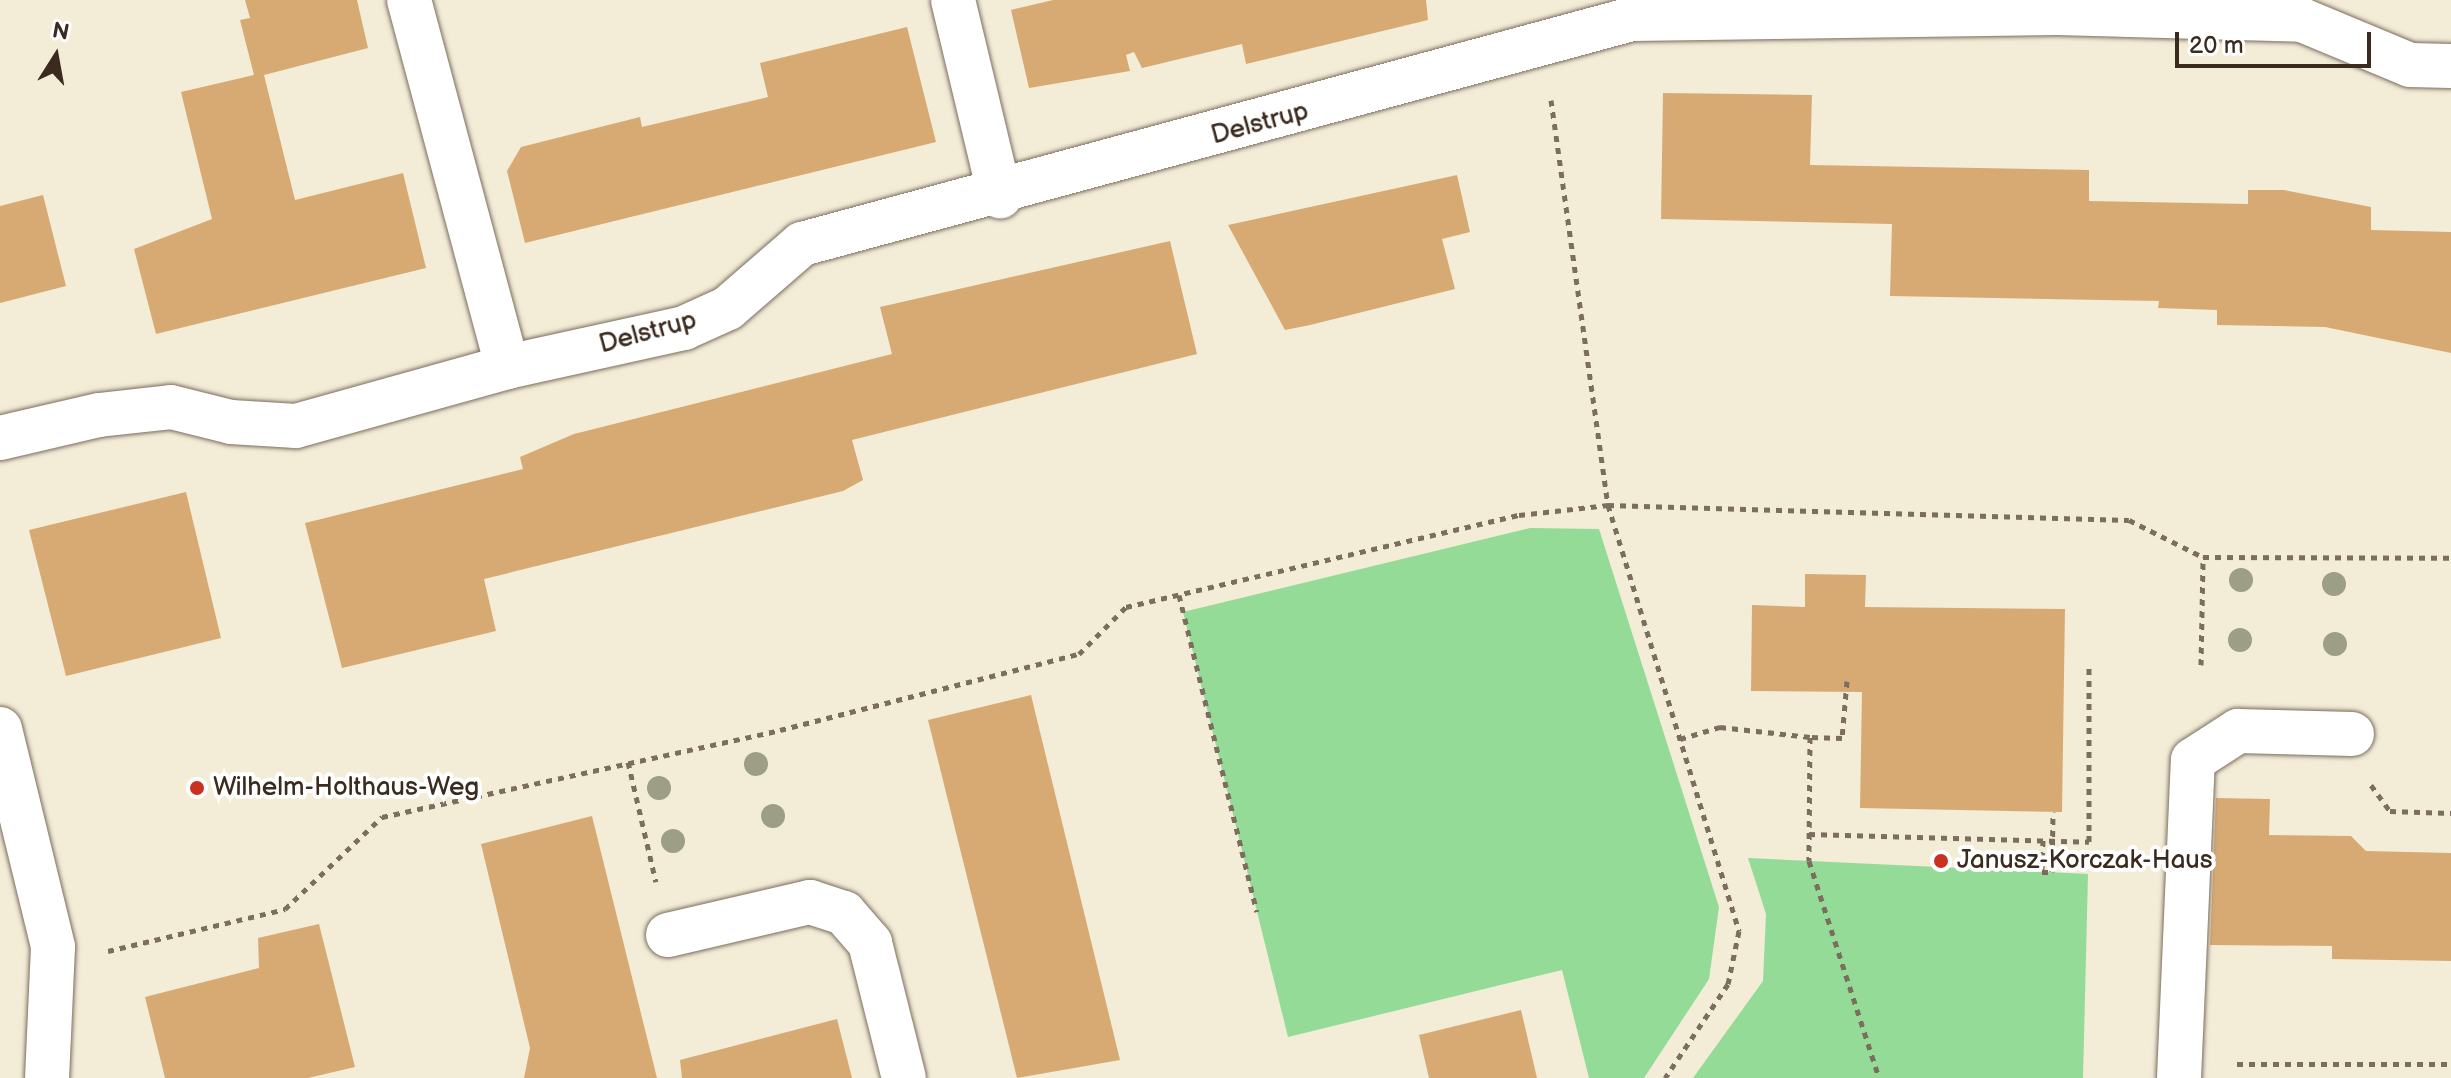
<!DOCTYPE html>
<style>
body{margin:0}
#map{position:relative;width:2451px;height:1078px;overflow:hidden;background:#f3ecd7;font-family:"Balsamiq Sans",sans-serif}
div>[style]{position:absolute}
.green>*{inset:0;background:#93db96}
.building>*{inset:0;background:#d7aa74}
.path>*{height:5px;margin-top:-2.5px;transform-origin:0;background:repeating-linear-gradient(90deg,#7b6e5f 0 6px,transparent 0 12px)}
.roads{filter:drop-shadow(0 0 2px #7b6e5f) drop-shadow(0 0 2px #7b6e5f)}
.minor>*{height:44px;margin:-22px;padding:0 22px;transform-origin:22px;border-radius:22px;background:#fff}
.path-bridge>*{height:5px;margin-top:-2.5px;transform-origin:0;background:repeating-linear-gradient(90deg,#7b6e5f 0 6px,transparent 0 12px)}
.trees>*{width:24px;height:24px;margin:-12px;border-radius:50%;background:#9c9e85}
.dots>*{width:22px;height:22px;translate:-50% -50%;box-sizing:border-box;border:4px solid #fff;border-radius:50%}
span{translate:-50% -50%;white-space:nowrap;text-align:center;line-height:1.15;-webkit-text-stroke:8px #fff;paint-order:stroke}
.street-label{font-size:26px;color:#3b2a1e}
.poi-label{font-size:26px;color:#3b2a1e}
.left{translate:0 -50%;text-align:left}
.north{position:absolute;left:16px;top:16px;width:80px;height:80px;-webkit-text-stroke:6px #fff;paint-order:stroke;rotate:11deg;font-size:22px;font-weight:700;line-height:32px;text-align:center;color:#3b2a1e}
.north::after{content:'';display:block;margin:auto;width:28px;height:36px;background:#3b2a1e;clip-path:polygon(50% 0,100% 100%,50% 72%,0 100%)}
.scale{position:absolute;left:2175px;top:32px;width:196px;height:36px;box-sizing:border-box;border:4px solid #3b2a1e;border-top:0;padding-left:10px;font-size:24px;line-height:28px;white-space:nowrap;color:#3b2a1e;-webkit-text-stroke:6px #fff;paint-order:stroke}
</style>
<div id="map">
<div class="green">
<i style="clip-path:polygon(1530px 528px,1599px 529px,1719px 907px,1709px 979px,1644px 1078px,1589px 1078px,1562px 970px,1288px 1037px,1183px 612px)"></i>
<i style="clip-path:polygon(1748px 858px,2088px 874px,2083px 1078px,1693px 1078px,1763px 981px,1766px 914px)"></i>
</div>
<div class="building">
<i style="clip-path:polygon(245px 0,357px 0,368px 48px,264px 75px,295px 200px,403px 173px,426px 268px,156px 334px,134px 249px,212px 219px,181px 92px,254px 75px,240px 20px,250px 18px)"></i>
<i style="clip-path:polygon(1053px 0,1426px 0,1428px 20px,1246px 64px,1242px 44px,1142px 68px,1134px 52px,1126px 55px,1130px 71px,1029px 88px,1011px 10px)"></i>
<i style="clip-path:polygon(907px 27px,936px 142px,525px 243px,507px 171px,521px 147px,640px 117px,642px 127px,768px 97px,760px 63px)"></i>
<i style="clip-path:polygon(1663px 93px,1812px 95px,1810px 165px,2089px 170px,2089px 201px,2248px 204px,2248px 190px,2284px 190px,2371px 207px,2371px 230px,2451px 232px,2451px 353px,2325px 327px,2217px 325px,2217px 310px,2158px 308px,2159px 301px,1890px 296px,1892px 224px,1661px 219px)"></i>
<i style="clip-path:polygon(1457px 175px,1470px 232px,1442px 239px,1455px 289px,1310px 325px,1285px 330px,1228px 225px)"></i>
<i style="clip-path:polygon(43px 195px,66px 286px,0 303px,0 206px)"></i>
<i style="clip-path:polygon(1170px 241px,1197px 354px,852px 440px,863px 480px,843px 491px,484px 579px,496px 631px,342px 668px,305px 523px,523px 469px,520px 457px,574px 434px,892px 354px,880px 307px)"></i>
<i style="clip-path:polygon(186px 492px,221px 638px,66px 676px,29px 530px)"></i>
<i style="clip-path:polygon(1805px 574px,1866px 575px,1865px 607px,2065px 609px,2062px 812px,1860px 808px,1862px 692px,1751px 691px,1752px 605px,1805px 607px)"></i>
<i style="clip-path:polygon(1031px 695px,1120px 1060px,1017px 1078px,928px 720px)"></i>
<i style="clip-path:polygon(2216px 798px,2270px 799px,2269px 835px,2351px 836px,2366px 851px,2451px 853px,2451px 961px,2332px 959px,2332px 946px,2210px 945px)"></i>
<i style="clip-path:polygon(592px 816px,657px 1078px,524px 1078px,530px 1048px,481px 844px)"></i>
<i style="clip-path:polygon(319px 924px,355px 1067px,308px 1078px,165px 1078px,145px 997px,259px 968px,258px 938px)"></i>
<i style="clip-path:polygon(1521px 1010px,1537px 1078px,1429px 1078px,1419px 1035px)"></i>
<i style="clip-path:polygon(837px 1019px,852px 1078px,682px 1078px,680px 1060px)"></i>
</div>
<div class="path">
<i style="left:1551px;top:100px;width:409px;rotate:82deg"></i>
<i style="left:1608px;top:505px;width:446px;rotate:72.9deg"></i>
<i style="left:1739px;top:931px;width:54px;rotate:101.7deg"></i>
<i style="left:1728px;top:984px;width:113px;rotate:123.8deg"></i>
<i style="left:1179px;top:595px;width:326px;rotate:76.2deg"></i>
<i style="left:2201px;top:665px;width:108px;rotate:-88.9deg"></i>
<i style="left:1847px;top:681px;width:57px;rotate:95deg"></i>
<i style="left:1842px;top:738px;width:32px;rotate:-178deg"></i>
<i style="left:1810px;top:737px;width:124px;rotate:90.5deg"></i>
<i style="left:1809px;top:861px;width:228px;rotate:72.1deg"></i>
<i style="left:1680px;top:739px;width:42px;rotate:-16.7deg"></i>
<i style="left:1720px;top:727px;width:91px;rotate:6.3deg"></i>
<i style="left:628px;top:762px;width:123px;rotate:76.9deg"></i>
<i style="left:2371px;top:785px;width:32px;rotate:54deg"></i>
<i style="left:2390px;top:811px;width:61px;rotate:1.9deg"></i>
<i style="left:1809px;top:834px;width:280px;rotate:1.6deg"></i>
<i style="left:2089px;top:842px;width:178px;rotate:-90deg"></i>
<i style="left:2043px;top:840px;width:32px;rotate:92deg"></i>
<i style="left:2042px;top:872px;width:10px"></i>
<i style="left:108px;top:951px;width:182px;rotate:-13.3deg"></i>
<i style="left:285px;top:909px;width:134px;rotate:-43.5deg"></i>
<i style="left:382px;top:817px;width:407px;rotate:-12.3deg"></i>
<i style="left:780px;top:730px;width:309px;rotate:-14.3deg"></i>
<i style="left:1079px;top:654px;width:66px;rotate:-45deg"></i>
<i style="left:1126px;top:607px;width:404px;rotate:-13.2deg"></i>
<i style="left:1519px;top:515px;width:90px;rotate:-6.4deg"></i>
<i style="left:1608px;top:505px;width:521px;rotate:1.65deg"></i>
<i style="left:2129px;top:520px;width:83px;rotate:26.6deg"></i>
<i style="left:2203px;top:557px;width:248px;rotate:0.2deg"></i>
<i style="left:2237px;top:1064px;width:214px"></i>
</div>
<div class="roads">
<div class="minor">
<i style="left:409px;top:0;width:380px;rotate:75deg"></i>
<i style="left:953px;top:0;width:202px;rotate:76.5deg"></i>
<i style="left:0;top:438px;width:102px;rotate:-13.1deg"></i>
<i style="left:99px;top:415px;width:72px;rotate:-6.3deg"></i>
<i style="left:171px;top:407px;width:62px;rotate:14deg"></i>
<i style="left:231px;top:422px;width:65px;rotate:3.5deg"></i>
<i style="left:296px;top:426px;width:219px;rotate:-15.6deg"></i>
<i style="left:507px;top:367px;width:181px;rotate:-12.4deg"></i>
<i style="left:684px;top:328px;width:48px;rotate:-24.4deg"></i>
<i style="left:728px;top:308px;width:98px;rotate:-40.9deg"></i>
<i style="left:802px;top:244px;width:860px;rotate:-15.17deg"></i>
<i style="left:1632px;top:19px;width:425px;rotate:-0.8deg"></i>
<i style="left:2057px;top:13px;width:245px;rotate:1.6deg"></i>
<i style="left:2302px;top:20px;width:117px;rotate:22.6deg"></i>
<i style="left:2410px;top:65px;width:41px;rotate:1.4deg"></i>
<i style="left:0;top:729px;width:224px;rotate:76.3deg"></i>
<i style="left:53px;top:947px;width:131px;rotate:92.6deg"></i>
<i style="left:668px;top:935px;width:146px;rotate:-13.1deg"></i>
<i style="left:810px;top:902px;width:36px;rotate:18deg"></i>
<i style="left:844px;top:913px;width:40px;rotate:49deg"></i>
<i style="left:870px;top:943px;width:139px;rotate:75.9deg"></i>
<i style="left:2179px;top:1078px;width:318px;rotate:-87.5deg"></i>
<i style="left:2193px;top:760px;width:54px;rotate:-32.8deg"></i>
<i style="left:2238px;top:731px;width:114px;rotate:1.5deg"></i>
</div>
</div>
<div class="path-bridge">
<i style="left:2052px;top:872px;width:60px;rotate:-89deg"></i>
</div>
<div class="trees">
<i style="left:2241px;top:580px"></i>
<i style="left:2334px;top:584px"></i>
<i style="left:2240px;top:640px"></i>
<i style="left:2335px;top:644px"></i>
<i style="left:756px;top:764px"></i>
<i style="left:659px;top:788px"></i>
<i style="left:773px;top:816px"></i>
<i style="left:673px;top:841px"></i>
</div>
<div class="dots">
<i style="left:197px;top:788px;background:#c8321e"></i>
<i style="left:1941px;top:861px;background:#c8321e"></i>
</div>
<div class="street-label">
<span style="left:1260px;top:124px;rotate:-15deg">Delstrup</span>
<span style="left:648px;top:333px;rotate:-15deg">Delstrup</span>
</div>
<div class="poi-label">
<span class="left" style="left:213px;top:788px">Wilhelm-Holthaus-Weg</span>
<span class="left" style="left:1957px;top:861px">Janusz-Korczak-Haus</span>
</div>
<div class="north">N</div>
<div class="scale">20 m</div>
</div>
